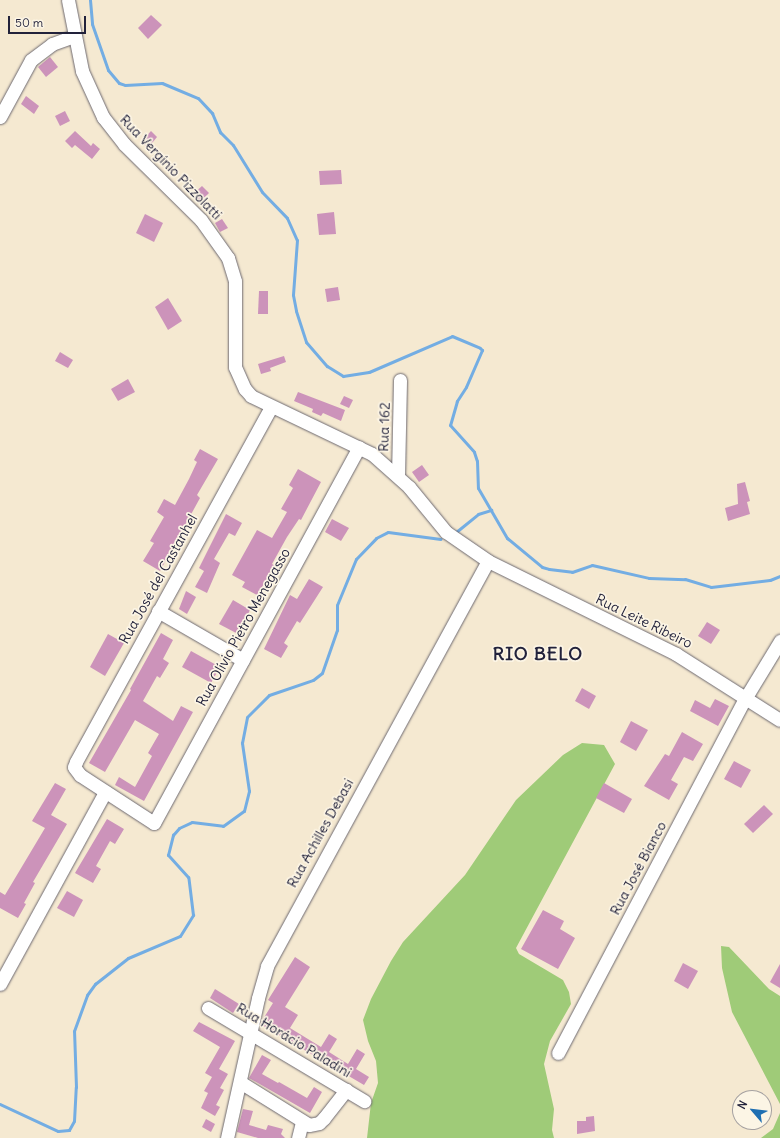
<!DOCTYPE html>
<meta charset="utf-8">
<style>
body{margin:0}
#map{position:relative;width:780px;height:1138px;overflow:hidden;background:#f5e9d1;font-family:Delius,sans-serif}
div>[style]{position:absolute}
.green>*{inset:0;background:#9fcb78}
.stream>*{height:3px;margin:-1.5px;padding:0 1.5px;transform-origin:1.5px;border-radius:1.5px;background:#73ade3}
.building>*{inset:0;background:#cc93ba}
.roads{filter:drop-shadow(0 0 1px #6c6870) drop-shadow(0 0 1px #6c6870)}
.minor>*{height:13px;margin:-6.5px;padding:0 6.5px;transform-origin:6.5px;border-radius:6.5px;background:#fff}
span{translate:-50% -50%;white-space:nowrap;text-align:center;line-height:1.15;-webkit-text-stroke:3.5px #fcf5e5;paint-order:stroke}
.street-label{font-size:14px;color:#22223b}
.district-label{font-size:18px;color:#22223b;font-weight:700;letter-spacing:1px}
.north{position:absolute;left:732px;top:1090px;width:40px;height:40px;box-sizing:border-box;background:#fcf5e5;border:1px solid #a5a1a1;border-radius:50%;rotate:298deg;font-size:11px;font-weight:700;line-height:16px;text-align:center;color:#22223b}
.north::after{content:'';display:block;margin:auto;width:14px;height:18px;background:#1f6fb2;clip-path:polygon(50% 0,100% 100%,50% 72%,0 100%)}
.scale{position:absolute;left:8px;top:16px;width:78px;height:18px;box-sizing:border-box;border:2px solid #22223b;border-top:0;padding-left:5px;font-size:12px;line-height:14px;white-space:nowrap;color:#22223b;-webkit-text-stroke:3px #fcf5e5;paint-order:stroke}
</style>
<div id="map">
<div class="green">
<i style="clip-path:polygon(582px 743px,604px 745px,615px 764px,516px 948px,519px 954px,563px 980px,569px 992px,571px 1004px,550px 1041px,544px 1064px,554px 1109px,552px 1130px,554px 1138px,367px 1138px,371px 1103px,378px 1083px,376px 1061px,368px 1041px,363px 1020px,371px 999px,391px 961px,403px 942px,465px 875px,516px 800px,563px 755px)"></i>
<i style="clip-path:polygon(721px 946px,729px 947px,769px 989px,780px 996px,780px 1104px,732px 1012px,722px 968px)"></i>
<i style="clip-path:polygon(780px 1113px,780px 1138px,761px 1138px,773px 1129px)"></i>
</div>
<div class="stream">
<i style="left:90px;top:0;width:24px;rotate:85deg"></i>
<i style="left:92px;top:24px;width:49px;rotate:70.8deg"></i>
<i style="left:108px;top:70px;width:17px;rotate:50deg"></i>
<i style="left:119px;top:83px;width:6px;rotate:18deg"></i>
<i style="left:125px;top:85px;width:37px;rotate:-3deg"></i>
<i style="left:162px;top:83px;width:39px;rotate:23deg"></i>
<i style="left:198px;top:98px;width:21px;rotate:47deg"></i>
<i style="left:212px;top:113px;width:21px;rotate:67deg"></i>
<i style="left:220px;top:132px;width:18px;rotate:45deg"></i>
<i style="left:233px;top:145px;width:55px;rotate:58.3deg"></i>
<i style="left:262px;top:192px;width:36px;rotate:46deg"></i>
<i style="left:287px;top:218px;width:24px;rotate:66deg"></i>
<i style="left:297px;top:240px;width:55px;rotate:94.2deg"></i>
<i style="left:293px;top:295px;width:16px;rotate:79deg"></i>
<i style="left:296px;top:311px;width:33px;rotate:72deg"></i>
<i style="left:306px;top:342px;width:32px;rotate:49deg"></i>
<i style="left:327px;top:366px;width:19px;rotate:32deg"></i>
<i style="left:343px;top:376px;width:26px;rotate:-9deg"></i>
<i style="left:369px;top:372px;width:90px;rotate:-23.4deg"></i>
<i style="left:452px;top:336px;width:30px;rotate:23deg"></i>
<i style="left:480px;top:348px;width:3px;rotate:45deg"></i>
<i style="left:482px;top:350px;width:40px;rotate:113.4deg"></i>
<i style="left:466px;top:387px;width:17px;rotate:123deg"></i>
<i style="left:457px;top:401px;width:25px;rotate:106deg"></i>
<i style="left:450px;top:425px;width:36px;rotate:48deg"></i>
<i style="left:474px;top:452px;width:9px;rotate:72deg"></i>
<i style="left:477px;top:461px;width:27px;rotate:88deg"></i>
<i style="left:478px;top:488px;width:58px;rotate:59.9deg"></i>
<i style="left:507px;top:538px;width:45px;rotate:39.6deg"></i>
<i style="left:542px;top:567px;width:7px;rotate:16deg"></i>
<i style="left:549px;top:569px;width:23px;rotate:7deg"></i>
<i style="left:572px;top:572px;width:21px;rotate:-19deg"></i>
<i style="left:592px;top:565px;width:58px;rotate:12.8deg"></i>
<i style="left:649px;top:578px;width:36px;rotate:2deg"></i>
<i style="left:685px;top:579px;width:27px;rotate:17deg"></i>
<i style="left:711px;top:587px;width:59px;rotate:-6.8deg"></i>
<i style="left:770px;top:580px;width:11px;rotate:-22deg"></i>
<i style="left:456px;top:532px;width:28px;rotate:-39deg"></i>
<i style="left:478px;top:514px;width:14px;rotate:-17deg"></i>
<i style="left:0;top:1104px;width:64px;rotate:25deg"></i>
<i style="left:58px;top:1131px;width:11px;rotate:-5deg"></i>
<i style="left:69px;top:1130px;width:10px;rotate:-61deg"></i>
<i style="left:74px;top:1121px;width:34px;rotate:-87deg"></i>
<i style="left:76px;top:1087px;width:56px;rotate:-92deg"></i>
<i style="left:74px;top:1031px;width:38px;rotate:-70deg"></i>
<i style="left:87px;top:995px;width:14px;rotate:-54deg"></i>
<i style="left:95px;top:984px;width:42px;rotate:-38.2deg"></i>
<i style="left:128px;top:958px;width:56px;rotate:-22.9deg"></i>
<i style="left:180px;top:936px;width:25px;rotate:-58deg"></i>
<i style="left:193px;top:915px;width:38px;rotate:-97deg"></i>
<i style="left:188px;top:877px;width:30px;rotate:-132deg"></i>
<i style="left:168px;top:855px;width:21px;rotate:-76deg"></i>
<i style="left:173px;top:835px;width:9px;rotate:-49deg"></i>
<i style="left:179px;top:828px;width:14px;rotate:-25deg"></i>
<i style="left:192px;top:822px;width:31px;rotate:7deg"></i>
<i style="left:223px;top:826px;width:26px;rotate:-36deg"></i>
<i style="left:244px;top:811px;width:21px;rotate:-76deg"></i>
<i style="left:249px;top:791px;width:49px;rotate:-98.3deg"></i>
<i style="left:242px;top:743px;width:26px;rotate:-79deg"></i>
<i style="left:247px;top:717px;width:31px;rotate:-45deg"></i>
<i style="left:269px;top:695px;width:46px;rotate:-18.8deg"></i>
<i style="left:313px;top:680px;width:11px;rotate:-38deg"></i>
<i style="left:322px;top:673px;width:46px;rotate:-70.8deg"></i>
<i style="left:337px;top:630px;width:25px;rotate:-90deg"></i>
<i style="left:337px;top:605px;width:50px;rotate:-67.6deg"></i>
<i style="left:356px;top:559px;width:29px;rotate:-46deg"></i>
<i style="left:376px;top:538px;width:13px;rotate:-27deg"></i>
<i style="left:388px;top:532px;width:53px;rotate:7.5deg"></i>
</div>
<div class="building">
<i style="clip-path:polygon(151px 15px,162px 25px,148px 39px,138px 28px)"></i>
<i style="clip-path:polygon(50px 57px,58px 67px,46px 77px,38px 67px)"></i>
<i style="clip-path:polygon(26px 96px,39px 106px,34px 114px,21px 104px)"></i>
<i style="clip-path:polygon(65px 111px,70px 121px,60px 126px,55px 116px)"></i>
<i style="clip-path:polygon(75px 131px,91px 146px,93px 143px,100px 149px,92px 159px,75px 145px,72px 148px,65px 141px)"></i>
<i style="clip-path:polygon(151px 131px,157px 137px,148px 148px,141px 142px)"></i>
<i style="clip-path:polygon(341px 170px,342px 184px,320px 185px,319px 171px)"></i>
<i style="clip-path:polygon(202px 186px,209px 193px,200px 202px,193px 194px)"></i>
<i style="clip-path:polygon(334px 212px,336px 234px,319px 235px,317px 214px)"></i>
<i style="clip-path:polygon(145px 214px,163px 223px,154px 242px,136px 233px)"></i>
<i style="clip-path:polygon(222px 219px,228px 228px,220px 232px,215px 223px)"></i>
<i style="clip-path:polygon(338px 287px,340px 300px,327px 302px,325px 289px)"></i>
<i style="clip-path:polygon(259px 291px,268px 291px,268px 314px,258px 314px)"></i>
<i style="clip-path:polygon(168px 298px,182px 321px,168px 330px,155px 307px)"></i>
<i style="clip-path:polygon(60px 352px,73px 360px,68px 368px,55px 361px)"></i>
<i style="clip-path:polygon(284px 356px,286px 362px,270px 368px,271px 371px,261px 374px,258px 364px)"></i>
<i style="clip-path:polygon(128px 379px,135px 392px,118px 401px,111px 389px)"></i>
<i style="clip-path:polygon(298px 392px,345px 410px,341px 421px,323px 413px,321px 416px,312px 412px,313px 409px,294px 401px)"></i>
<i style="clip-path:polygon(344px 396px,353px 400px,349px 408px,340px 404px)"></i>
<i style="clip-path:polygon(200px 449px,218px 459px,197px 495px,200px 498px,160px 571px,143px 561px,154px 543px,150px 541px,164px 517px,157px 512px,164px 499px,175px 505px,189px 479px,197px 462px,194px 460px)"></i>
<i style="clip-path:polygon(422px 465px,429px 475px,419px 482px,412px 472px)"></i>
<i style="clip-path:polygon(298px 469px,321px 482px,301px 520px,299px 519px,287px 537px,272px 564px,275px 566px,257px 595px,242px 587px,245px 582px,232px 575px,257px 530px,272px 538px,287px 512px,281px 509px,293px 488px,289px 485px)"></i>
<i style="clip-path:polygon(745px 482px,750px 501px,747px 502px,750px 514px,728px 521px,725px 508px,738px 504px,737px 484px)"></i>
<i style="clip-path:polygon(226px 514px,242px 523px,235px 536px,229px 533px,214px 559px,220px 563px,207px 593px,195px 587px,204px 571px,199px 568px)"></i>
<i style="clip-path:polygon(332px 519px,349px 528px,341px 541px,325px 532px)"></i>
<i style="clip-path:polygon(309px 579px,323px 587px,300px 623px,297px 621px,284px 643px,288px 646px,281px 658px,264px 649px,290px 595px,297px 599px)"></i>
<i style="clip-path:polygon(186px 591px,196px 597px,187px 614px,179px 609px)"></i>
<i style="clip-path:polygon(233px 600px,250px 610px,238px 634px,219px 624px)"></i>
<i style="clip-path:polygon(707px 622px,720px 630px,711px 644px,698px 636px)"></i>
<i style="clip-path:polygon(161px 633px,173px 640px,163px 659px,169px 663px,160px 678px,157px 676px,143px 701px,173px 721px,181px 706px,193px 712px,144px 801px,115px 785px,119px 777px,135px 787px,152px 756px,148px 753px,159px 734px,135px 720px,105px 772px,89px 763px,131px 690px,130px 689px)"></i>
<i style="clip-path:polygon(108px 634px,124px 643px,105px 676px,90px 667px)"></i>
<i style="clip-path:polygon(191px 651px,220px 667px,211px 683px,182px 667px)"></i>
<i style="clip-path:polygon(582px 688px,596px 696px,589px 709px,575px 701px)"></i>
<i style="clip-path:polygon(715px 699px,729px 706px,718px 726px,690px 711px,695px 700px,710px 708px)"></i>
<i style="clip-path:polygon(631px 721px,648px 730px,636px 751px,620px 742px)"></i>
<i style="clip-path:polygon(682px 732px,703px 744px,693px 761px,684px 757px,671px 780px,678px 784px,669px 800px,644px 786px,665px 754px,669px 756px)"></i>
<i style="clip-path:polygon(734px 761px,751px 770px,741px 788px,724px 779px)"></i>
<i style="clip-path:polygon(55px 783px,66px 789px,51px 815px,67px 824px,33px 882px,35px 883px,24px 903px,26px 904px,18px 918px,0 908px,0 892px,5px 895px,45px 828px,32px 821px)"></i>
<i style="clip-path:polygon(604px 783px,632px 799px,624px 813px,596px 798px)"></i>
<i style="clip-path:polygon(764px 805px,773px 814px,753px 833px,744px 824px)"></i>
<i style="clip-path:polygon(107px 819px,124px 829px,115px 844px,110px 841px,96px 866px,101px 869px,93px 883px,75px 873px)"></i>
<i style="clip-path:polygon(67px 891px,83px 900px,74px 917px,57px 908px)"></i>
<i style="clip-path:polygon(543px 910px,564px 921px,560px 929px,575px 938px,558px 969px,521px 949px)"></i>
<i style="clip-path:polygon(295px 957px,310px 967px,285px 1007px,298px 1015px,290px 1028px,321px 1047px,329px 1034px,337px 1039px,329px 1052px,348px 1064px,357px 1049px,365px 1054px,356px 1069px,369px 1077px,364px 1085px,260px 1024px,273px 1003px,268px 1000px)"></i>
<i style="clip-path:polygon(683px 963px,698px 971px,688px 989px,674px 981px)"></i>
<i style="clip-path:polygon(780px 964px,780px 988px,770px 982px)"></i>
<i style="clip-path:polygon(215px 989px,239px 1004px,233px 1013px,210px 998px)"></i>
<i style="clip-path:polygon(199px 1022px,235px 1041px,219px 1069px,228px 1074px,220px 1088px,224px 1090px,216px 1105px,220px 1107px,215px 1116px,201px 1108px,208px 1093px,204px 1091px,212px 1077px,205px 1073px,220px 1047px,193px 1031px)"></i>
<i style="clip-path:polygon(262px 1055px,271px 1060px,262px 1074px,278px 1083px,279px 1082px,307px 1098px,314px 1087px,322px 1092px,310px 1113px,249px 1078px)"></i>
<i style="clip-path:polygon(243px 1109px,253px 1111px,249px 1125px,266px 1130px,268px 1125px,283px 1129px,281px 1134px,285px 1138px,258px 1138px,237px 1132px)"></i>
<i style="clip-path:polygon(594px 1116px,595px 1131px,577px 1134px,577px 1121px,586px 1121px,586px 1117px)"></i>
<i style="clip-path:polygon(206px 1119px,215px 1124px,211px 1132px,202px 1127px)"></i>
</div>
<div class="roads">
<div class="minor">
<i style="left:68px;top:0;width:72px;rotate:78.8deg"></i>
<i style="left:82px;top:71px;width:51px;rotate:65.5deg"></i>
<i style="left:103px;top:117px;width:34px;rotate:52deg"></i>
<i style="left:124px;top:144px;width:108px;rotate:44.6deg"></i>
<i style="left:201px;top:220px;width:47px;rotate:54.6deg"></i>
<i style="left:228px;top:258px;width:24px;rotate:73deg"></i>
<i style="left:235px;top:281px;width:86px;rotate:90deg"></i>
<i style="left:235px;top:367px;width:24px;rotate:66deg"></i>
<i style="left:245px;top:389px;width:9px;rotate:49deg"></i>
<i style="left:251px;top:396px;width:134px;rotate:25.6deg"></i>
<i style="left:372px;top:454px;width:50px;rotate:41.7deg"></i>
<i style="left:409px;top:487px;width:58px;rotate:50.6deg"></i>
<i style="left:446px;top:532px;width:51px;rotate:34.6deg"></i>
<i style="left:488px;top:561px;width:210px;rotate:26.3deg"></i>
<i style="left:676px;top:654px;width:123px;rotate:32.4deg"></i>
<i style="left:0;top:117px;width:65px;rotate:-61.5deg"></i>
<i style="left:31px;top:60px;width:26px;rotate:-37deg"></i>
<i style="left:52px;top:44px;width:23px;rotate:-20deg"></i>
<i style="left:271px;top:407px;width:405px;rotate:118.8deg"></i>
<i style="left:76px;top:762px;width:5px;rotate:112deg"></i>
<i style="left:74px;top:767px;width:10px;rotate:53deg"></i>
<i style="left:80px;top:775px;width:88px;rotate:33deg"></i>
<i style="left:154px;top:823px;width:428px;rotate:-61.4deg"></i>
<i style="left:398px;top:476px;width:96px;rotate:-88.8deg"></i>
<i style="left:158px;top:611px;width:98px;rotate:30deg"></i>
<i style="left:0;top:984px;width:219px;rotate:-61.3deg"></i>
<i style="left:208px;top:1008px;width:182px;rotate:30.8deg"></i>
<i style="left:558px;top:1053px;width:403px;rotate:-62.2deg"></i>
<i style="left:746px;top:697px;width:66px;rotate:-58.7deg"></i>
<i style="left:240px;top:1082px;width:81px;rotate:31.9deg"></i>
<i style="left:309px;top:1125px;width:10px;rotate:-11deg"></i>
<i style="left:319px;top:1123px;width:7px;rotate:-45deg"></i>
<i style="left:324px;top:1118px;width:36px;rotate:-52deg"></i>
<i style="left:227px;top:1138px;width:143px;rotate:-77.5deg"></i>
<i style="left:258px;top:998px;width:33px;rotate:-74deg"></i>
<i style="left:267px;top:966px;width:461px;rotate:-61.4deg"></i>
<i style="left:298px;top:1138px;width:16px;rotate:-76deg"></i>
</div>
</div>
<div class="street-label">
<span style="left:171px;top:167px;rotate:46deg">Rua Vergínio Pizzolatti</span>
<span style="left:384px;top:427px;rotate:-88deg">Rua 162</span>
<span style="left:158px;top:579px;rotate:-61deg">Rua José del Castanhel</span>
<span style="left:644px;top:621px;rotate:26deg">Rua Leite Ribeiro</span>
<span style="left:243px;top:627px;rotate:-61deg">Rua Olívio Pietro Menegasso</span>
<span style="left:320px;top:833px;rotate:-61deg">Rua Achilles Debasi</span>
<span style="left:638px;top:868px;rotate:-62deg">Rua José Bianco</span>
<span style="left:294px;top:1040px;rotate:31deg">Rua Horácio Paladini</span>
</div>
<div class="district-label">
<span style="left:538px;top:654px">RIO BELO</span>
</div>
<div class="north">N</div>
<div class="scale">50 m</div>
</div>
